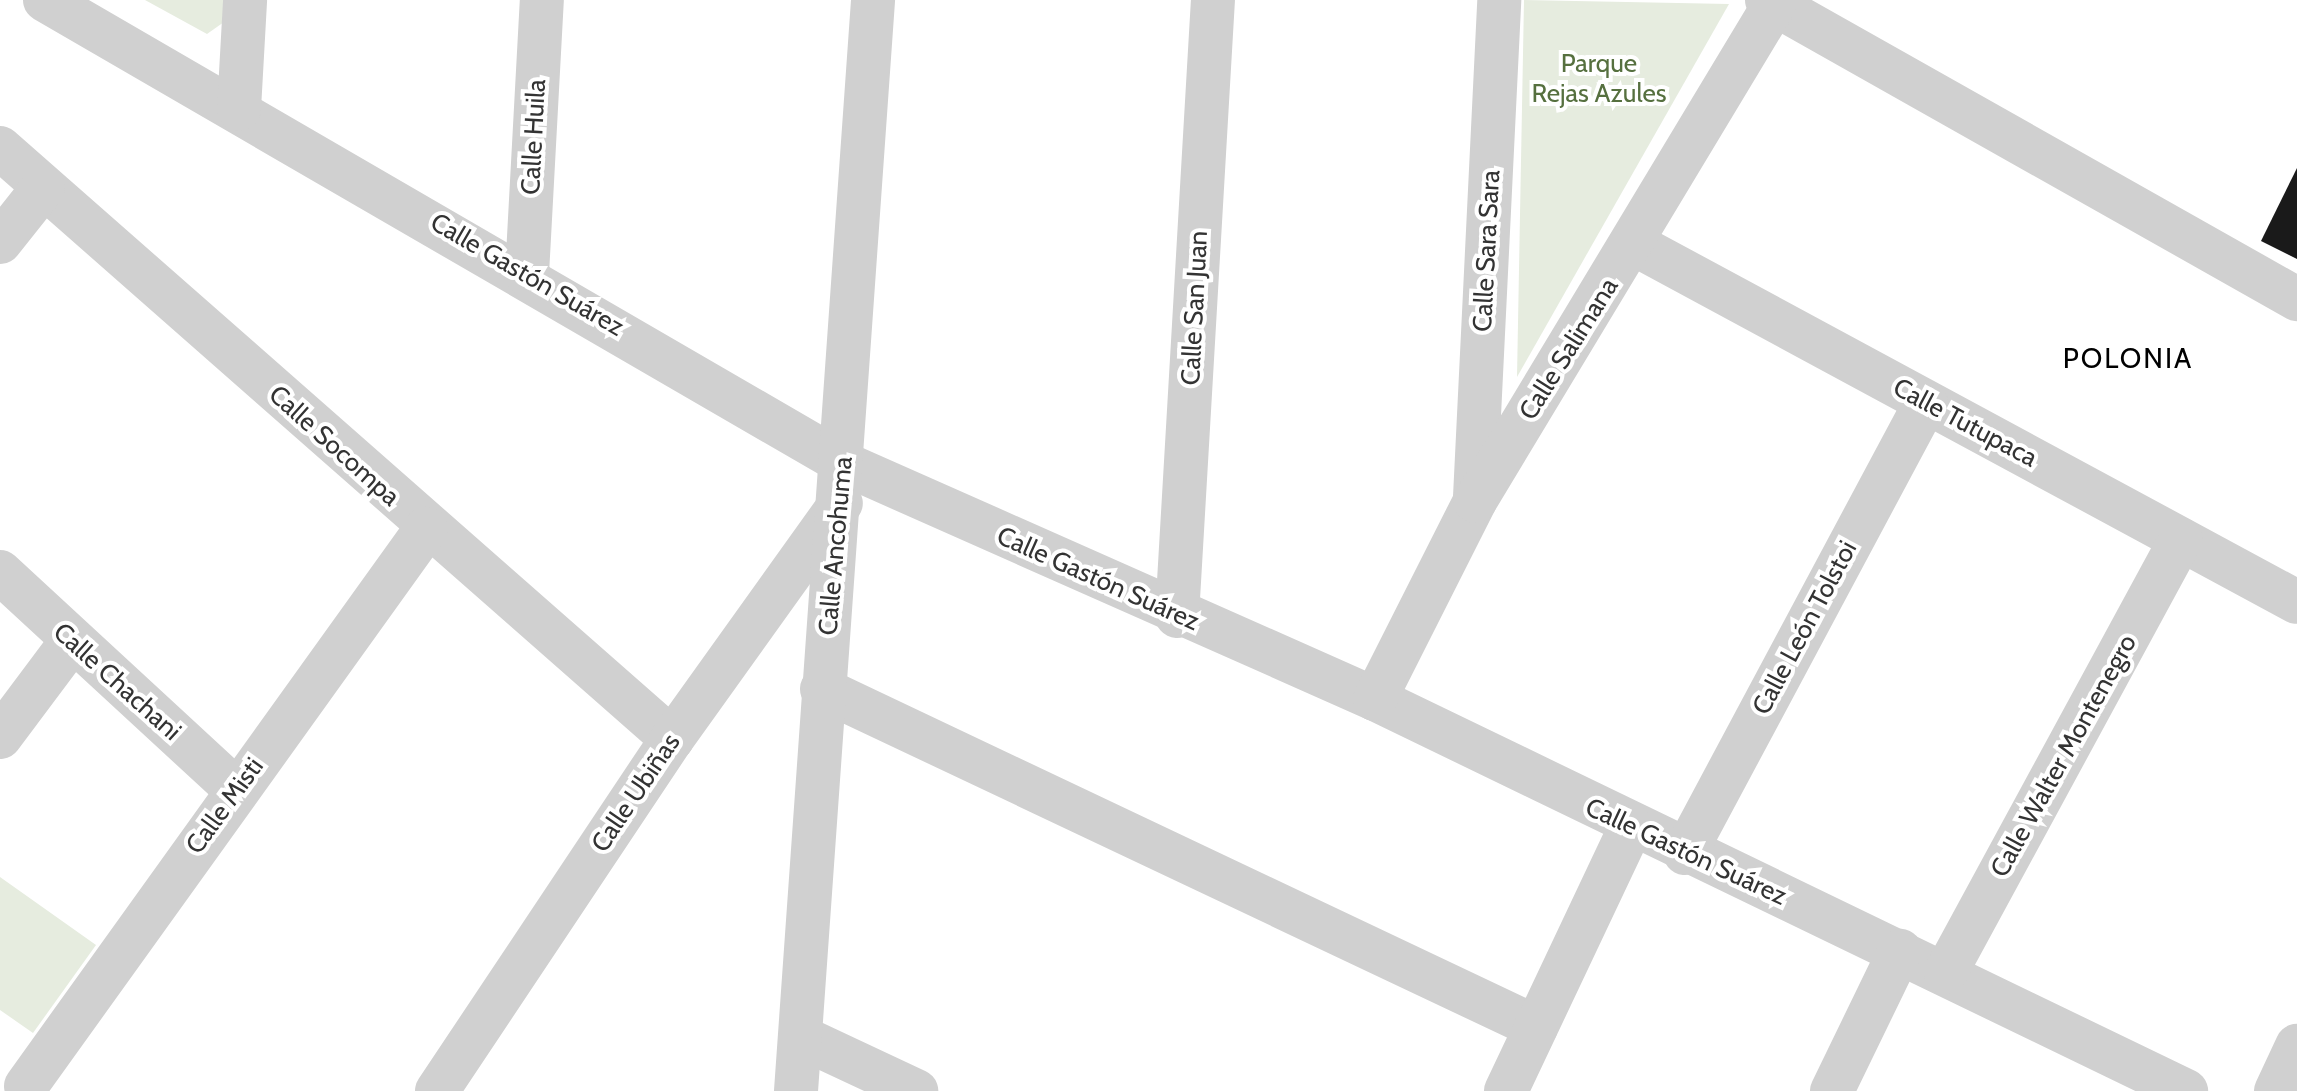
<!DOCTYPE html>
<meta charset="utf-8">
<style>
body{margin:0}
#map{position:relative;width:2297px;height:1091px;overflow:hidden;background:#fff;font-family:Cabin,sans-serif}
div>[style]{position:absolute}
.green>*{inset:0;background:#e6ecdf}
.building>*{inset:0;background:#1a1a1a}
.minor>*{height:44px;margin:-22px;padding:0 22px;transform-origin:22px;border-radius:22px;background:#d0d0d0}
span{translate:-50% -50%;white-space:nowrap;text-align:center;line-height:1.15;-webkit-text-stroke:8px #fff;paint-order:stroke}
.park-label{font-size:26px;color:#56703f}
.street-label{font-size:26px;color:#333}
.neighbourhood-label{font-size:28px;color:#000;letter-spacing:2px}
</style>
<div id="map">
<div class="green">
<i style="clip-path:polygon(145px 0,225px 0,224px 22px,207px 34px)"></i>
<i style="clip-path:polygon(1524px 0,1729px 4px,1517px 377px)"></i>
<i style="clip-path:polygon(0 877px,96px 945px,33px 1033px,0 1010px)"></i>
</div>
<div class="building">
<i style="clip-path:polygon(2297px 168px,2297px 259px,2261px 241px)"></i>
</div>
<div class="minor">
<i style="left:45px;top:0;width:925px;rotate:30.11deg"></i>
<i style="left:845px;top:464px;width:580px;rotate:23.91deg"></i>
<i style="left:1375px;top:699px;width:901px;rotate:25.8deg"></i>
<i style="left:1767px;top:0;width:609px;rotate:29.43deg"></i>
<i style="left:239px;top:109px;width:109px;rotate:-86.8deg"></i>
<i style="left:0;top:148px;width:895px;rotate:41.33deg"></i>
<i style="left:0;top:242px;width:69px;rotate:-51.5deg"></i>
<i style="left:1634px;top:244px;width:753px;rotate:28.37deg"></i>
<i style="left:527px;top:274px;width:274px;rotate:-86.9deg"></i>
<i style="left:1475px;top:497px;width:498px;rotate:-87.2deg"></i>
<i style="left:0;top:572px;width:321px;rotate:42.7deg"></i>
<i style="left:1177px;top:616px;width:617px;rotate:-86.66deg"></i>
<i style="left:822px;top:689px;width:790px;rotate:25.33deg"></i>
<i style="left:1375px;top:699px;width:222px;rotate:-63.2deg"></i>
<i style="left:1475px;top:501px;width:579px;rotate:-58.92deg"></i>
<i style="left:0;top:737px;width:119px;rotate:-53.2deg"></i>
<i style="left:1685px;top:853px;width:511px;rotate:-61.88deg"></i>
<i style="left:1946px;top:972px;width:492px;rotate:-61.5deg"></i>
<i style="left:805px;top:1039px;width:123px;rotate:25.1deg"></i>
<i style="left:26px;top:1086px;width:686px;rotate:-54.32deg"></i>
<i style="left:437px;top:1091px;width:423px;rotate:-56.3deg"></i>
<i style="left:672px;top:739px;width:290px;rotate:-54.4deg"></i>
<i style="left:796px;top:1091px;width:1094px;rotate:-85.96deg"></i>
<i style="left:1506px;top:1091px;width:292px;rotate:-64.7deg"></i>
<i style="left:1832px;top:1091px;width:156px;rotate:-64.1deg"></i>
<i style="left:2276px;top:1091px;width:50px;rotate:-65deg"></i>
</div>
<div class="park-label">
<span style="left:1599px;top:79px">Parque<br>Rejas Azules</span>
</div>
<div class="street-label">
<span style="left:534px;top:137px;rotate:-87deg">Calle Huila</span>
<span style="left:1487px;top:251px;rotate:-87deg">Calle Sara Sara</span>
<span style="left:527px;top:275px;rotate:30deg">Calle Gastón Suárez</span>
<span style="left:1195px;top:308px;rotate:-87deg">Calle San Juan</span>
<span style="left:1569px;top:349px;rotate:-58deg">Calle Salimana</span>
<span style="left:1965px;top:423px;rotate:28deg">Calle Tutupaca</span>
<span style="left:334px;top:446px;rotate:42deg">Calle Socompa</span>
<span style="left:836px;top:546px;rotate:-85deg">Calle Ancohuma</span>
<span style="left:1098px;top:579px;rotate:24deg">Calle Gastón Suárez</span>
<span style="left:1805px;top:628px;rotate:-62deg">Calle León Tolstoi</span>
<span style="left:117px;top:682px;rotate:42deg">Calle Chachani</span>
<span style="left:2064px;top:756px;rotate:-61deg">Calle Walter Montenegro</span>
<span style="left:636px;top:793px;rotate:-56deg">Calle Ubiñas</span>
<span style="left:225px;top:806px;rotate:-54deg">Calle Misti</span>
<span style="left:1686px;top:852px;rotate:25deg">Calle Gastón Suárez</span>
</div>
<div class="neighbourhood-label">
<span style="left:2128px;top:358px">POLONIA</span>
</div>
</div>
